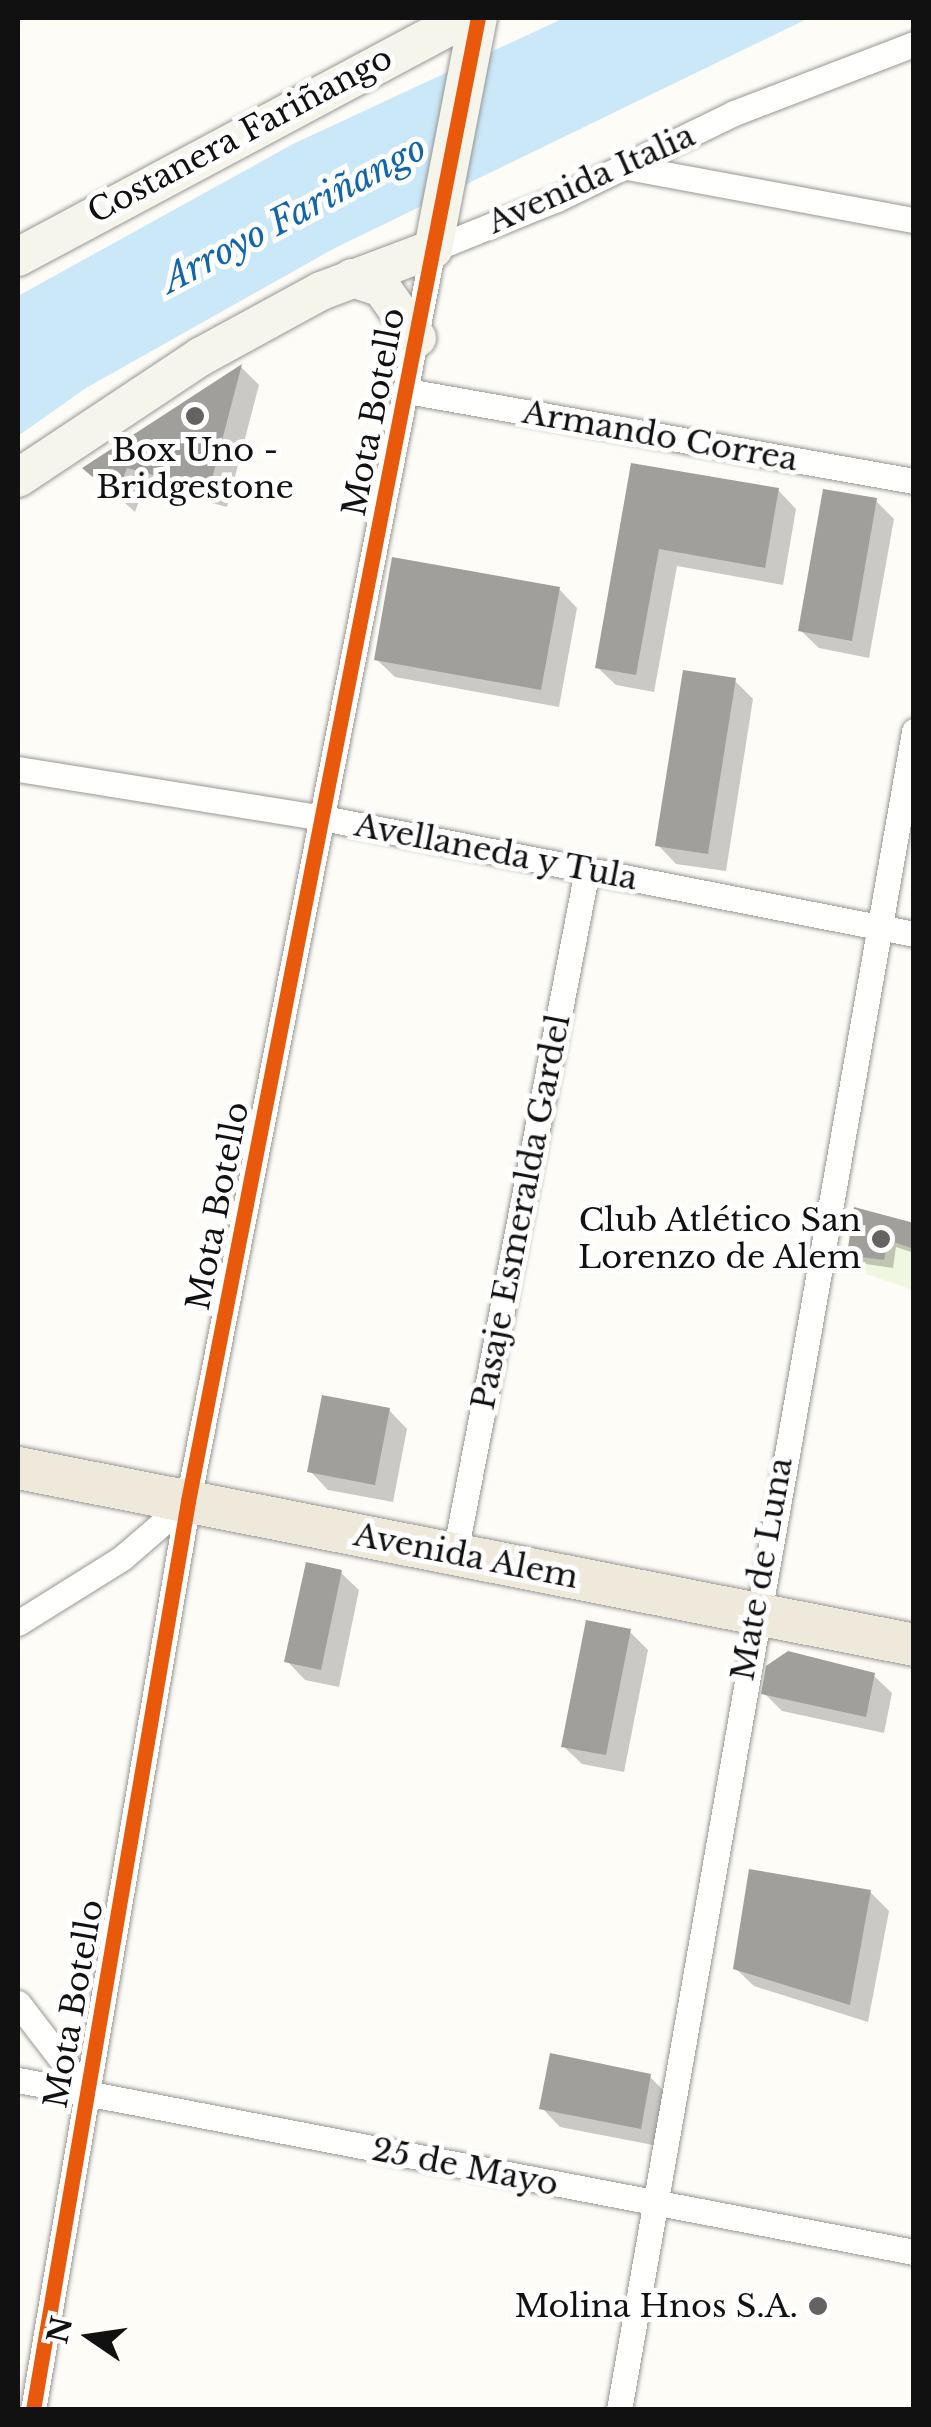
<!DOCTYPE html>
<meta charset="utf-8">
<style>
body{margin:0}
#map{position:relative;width:931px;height:2427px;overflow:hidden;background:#fdfcf7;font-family:"Libre Baskerville",serif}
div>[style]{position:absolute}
.pitch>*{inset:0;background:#f0f7e0}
.water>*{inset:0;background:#cbe8f8}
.shadow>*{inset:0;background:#0003}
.building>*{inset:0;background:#a19f9c}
.roads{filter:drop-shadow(0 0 2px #979795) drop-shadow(0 0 2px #979795)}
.street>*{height:25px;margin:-12.5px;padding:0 12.5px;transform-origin:12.5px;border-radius:12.5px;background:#fffffe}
.secondary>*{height:38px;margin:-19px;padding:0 19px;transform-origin:19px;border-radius:19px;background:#f6f5eb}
.primary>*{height:42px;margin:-21px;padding:0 21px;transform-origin:21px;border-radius:21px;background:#eee9da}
.cycleway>*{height:15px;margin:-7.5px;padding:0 7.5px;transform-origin:7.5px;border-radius:7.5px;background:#e8590c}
.dots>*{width:28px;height:28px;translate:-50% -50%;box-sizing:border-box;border:5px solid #fff;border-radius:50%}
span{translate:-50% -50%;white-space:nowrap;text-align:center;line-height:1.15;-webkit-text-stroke:10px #fff;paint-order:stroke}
.street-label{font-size:32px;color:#111}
.poi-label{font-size:32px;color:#111}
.right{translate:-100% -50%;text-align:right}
.water-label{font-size:35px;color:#1166ab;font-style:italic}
.frame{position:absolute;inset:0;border:20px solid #111;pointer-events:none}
.north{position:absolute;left:40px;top:2287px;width:100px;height:100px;-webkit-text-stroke:8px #fff;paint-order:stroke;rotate:283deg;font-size:28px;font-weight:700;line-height:40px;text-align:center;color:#111}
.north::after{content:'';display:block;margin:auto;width:35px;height:45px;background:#111;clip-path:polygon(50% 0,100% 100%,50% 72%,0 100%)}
</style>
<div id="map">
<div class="pitch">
<i style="clip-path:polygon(854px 1207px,913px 1223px,913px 1290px,845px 1267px)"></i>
</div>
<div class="water">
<i style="clip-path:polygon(564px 18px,809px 18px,333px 249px,86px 388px,18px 436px,18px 296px,293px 144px)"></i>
</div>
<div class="shadow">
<i style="clip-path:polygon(241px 367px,259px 385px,227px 507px,145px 485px,135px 512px,86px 468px)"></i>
<i style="clip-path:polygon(633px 466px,778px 490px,796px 509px,783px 585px,677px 566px,654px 692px,616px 685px,597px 667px)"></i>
<i style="clip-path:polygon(876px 501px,894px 519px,869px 658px,819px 648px,800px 630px)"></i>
<i style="clip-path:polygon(559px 589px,577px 608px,559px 707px,395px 677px,376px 659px)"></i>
<i style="clip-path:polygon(735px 681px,753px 699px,726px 871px,676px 864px,658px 845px)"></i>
<i style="clip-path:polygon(856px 1210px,914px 1226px,914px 1253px,896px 1247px,893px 1268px,859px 1263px,850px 1254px)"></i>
<i style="clip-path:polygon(389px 1410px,407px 1429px,393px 1502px,328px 1490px,310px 1471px)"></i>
<i style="clip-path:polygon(340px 1572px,359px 1590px,339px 1687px,305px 1680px,287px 1661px)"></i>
<i style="clip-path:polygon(629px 1631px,648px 1650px,624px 1772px,582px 1764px,563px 1746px)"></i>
<i style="clip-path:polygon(873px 1675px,892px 1693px,884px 1733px,782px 1711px,764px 1693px)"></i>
<i style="clip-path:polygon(870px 1892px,889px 1911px,868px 2022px,754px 1986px,735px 1968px)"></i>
<i style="clip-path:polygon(650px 2077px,668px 2095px,658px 2146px,560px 2127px,542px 2108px)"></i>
</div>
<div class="building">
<i style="clip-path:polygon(242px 364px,209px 490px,127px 468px,116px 497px,82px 468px)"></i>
<i style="clip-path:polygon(631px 463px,779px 488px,765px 568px,659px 549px,636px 675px,595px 668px)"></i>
<i style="clip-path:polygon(823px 489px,877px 498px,852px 641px,798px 631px)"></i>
<i style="clip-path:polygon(392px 557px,560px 587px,541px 690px,374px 660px)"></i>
<i style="clip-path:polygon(683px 670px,736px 678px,708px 854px,655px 846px)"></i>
<i style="clip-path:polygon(854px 1207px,914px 1223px,914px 1249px,888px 1240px,884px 1260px,847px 1255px)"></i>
<i style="clip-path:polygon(322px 1395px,390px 1408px,375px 1485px,307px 1472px)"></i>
<i style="clip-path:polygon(306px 1562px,342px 1570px,321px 1670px,284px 1662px)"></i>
<i style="clip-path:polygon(586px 1620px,631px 1629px,606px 1755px,561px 1747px)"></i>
<i style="clip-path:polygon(788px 1651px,875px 1673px,866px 1717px,761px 1694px,766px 1666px)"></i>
<i style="clip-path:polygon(749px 1869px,871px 1890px,850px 2005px,733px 1969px)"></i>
<i style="clip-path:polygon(550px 2053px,651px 2074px,641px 2129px,539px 2109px)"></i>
</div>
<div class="roads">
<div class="street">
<i style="left:627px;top:167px;width:292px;rotate:10.5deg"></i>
<i style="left:407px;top:391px;width:515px;rotate:10.07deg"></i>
<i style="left:18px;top:769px;width:309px;rotate:9.1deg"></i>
<i style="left:323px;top:818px;width:602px;rotate:11.1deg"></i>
<i style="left:455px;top:1553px;width:696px;rotate:-79.06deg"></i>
<i style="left:18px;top:1623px;width:123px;rotate:-32deg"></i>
<i style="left:122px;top:1558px;width:87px;rotate:-40.8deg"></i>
<i style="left:18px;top:2003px;width:113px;rotate:52.5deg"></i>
<i style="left:18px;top:2080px;width:912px;rotate:10.87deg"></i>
<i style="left:33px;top:2410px;width:922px;rotate:-80.32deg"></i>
<i style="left:188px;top:1501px;width:1276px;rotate:-78.93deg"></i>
<i style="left:433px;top:249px;width:134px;rotate:-22deg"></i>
<i style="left:557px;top:199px;width:197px;rotate:-25.9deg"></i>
<i style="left:734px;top:113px;width:193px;rotate:-21deg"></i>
<i style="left:619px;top:2410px;width:1705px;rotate:-80.03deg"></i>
</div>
<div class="secondary">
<i style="left:18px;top:257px;width:507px;rotate:-28.13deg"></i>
<i style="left:352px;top:278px;width:32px;rotate:18deg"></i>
<i style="left:382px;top:288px;width:61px;rotate:55deg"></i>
<i style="left:18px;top:478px;width:219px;rotate:-33.6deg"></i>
<i style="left:200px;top:357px;width:138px;rotate:-28.6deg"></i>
<i style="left:321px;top:291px;width:120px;rotate:-20.6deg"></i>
<i style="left:433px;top:249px;width:235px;rotate:-79deg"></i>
</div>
<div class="primary">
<i style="left:18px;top:1468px;width:913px;rotate:11.17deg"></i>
</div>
</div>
<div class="cycleway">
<i style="left:33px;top:2410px;width:922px;rotate:-80.32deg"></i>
<i style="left:188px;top:1501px;width:1511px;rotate:-78.94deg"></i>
</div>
<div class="dots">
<i style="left:195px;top:416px;background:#646362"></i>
<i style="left:881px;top:1239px;background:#646362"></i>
<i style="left:818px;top:2306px;background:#646362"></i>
</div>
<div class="street-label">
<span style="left:240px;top:135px;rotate:-28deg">Costanera Fariñango</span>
<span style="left:591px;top:179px;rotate:-24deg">Avenida Italia</span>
<span style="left:374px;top:412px;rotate:-79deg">Mota Botello</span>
<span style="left:660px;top:436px;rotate:10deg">Armando Correa</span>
<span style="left:496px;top:852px;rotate:11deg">Avellaneda y Tula</span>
<span style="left:218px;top:1206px;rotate:-79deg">Mota Botello</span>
<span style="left:521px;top:1212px;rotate:-79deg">Pasaje Esmeralda Gardel</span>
<span style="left:466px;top:1556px;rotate:11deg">Avenida Alem</span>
<span style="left:762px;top:1569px;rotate:-80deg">Mate de Luna</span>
<span style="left:74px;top:2004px;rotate:-80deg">Mota Botello</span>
<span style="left:465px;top:2167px;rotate:11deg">25 de Mayo</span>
</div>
<div class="poi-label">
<span style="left:195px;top:469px">Box Uno -<br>Bridgestone</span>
<span class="right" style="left:861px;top:1239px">Club Atlético San<br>Lorenzo de Alem</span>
<span class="right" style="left:798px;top:2306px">Molina Hnos S.A.</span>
</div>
<div class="water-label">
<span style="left:294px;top:214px;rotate:-28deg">Arroyo Fariñango</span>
</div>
<div class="frame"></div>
<div class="north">N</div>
</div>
